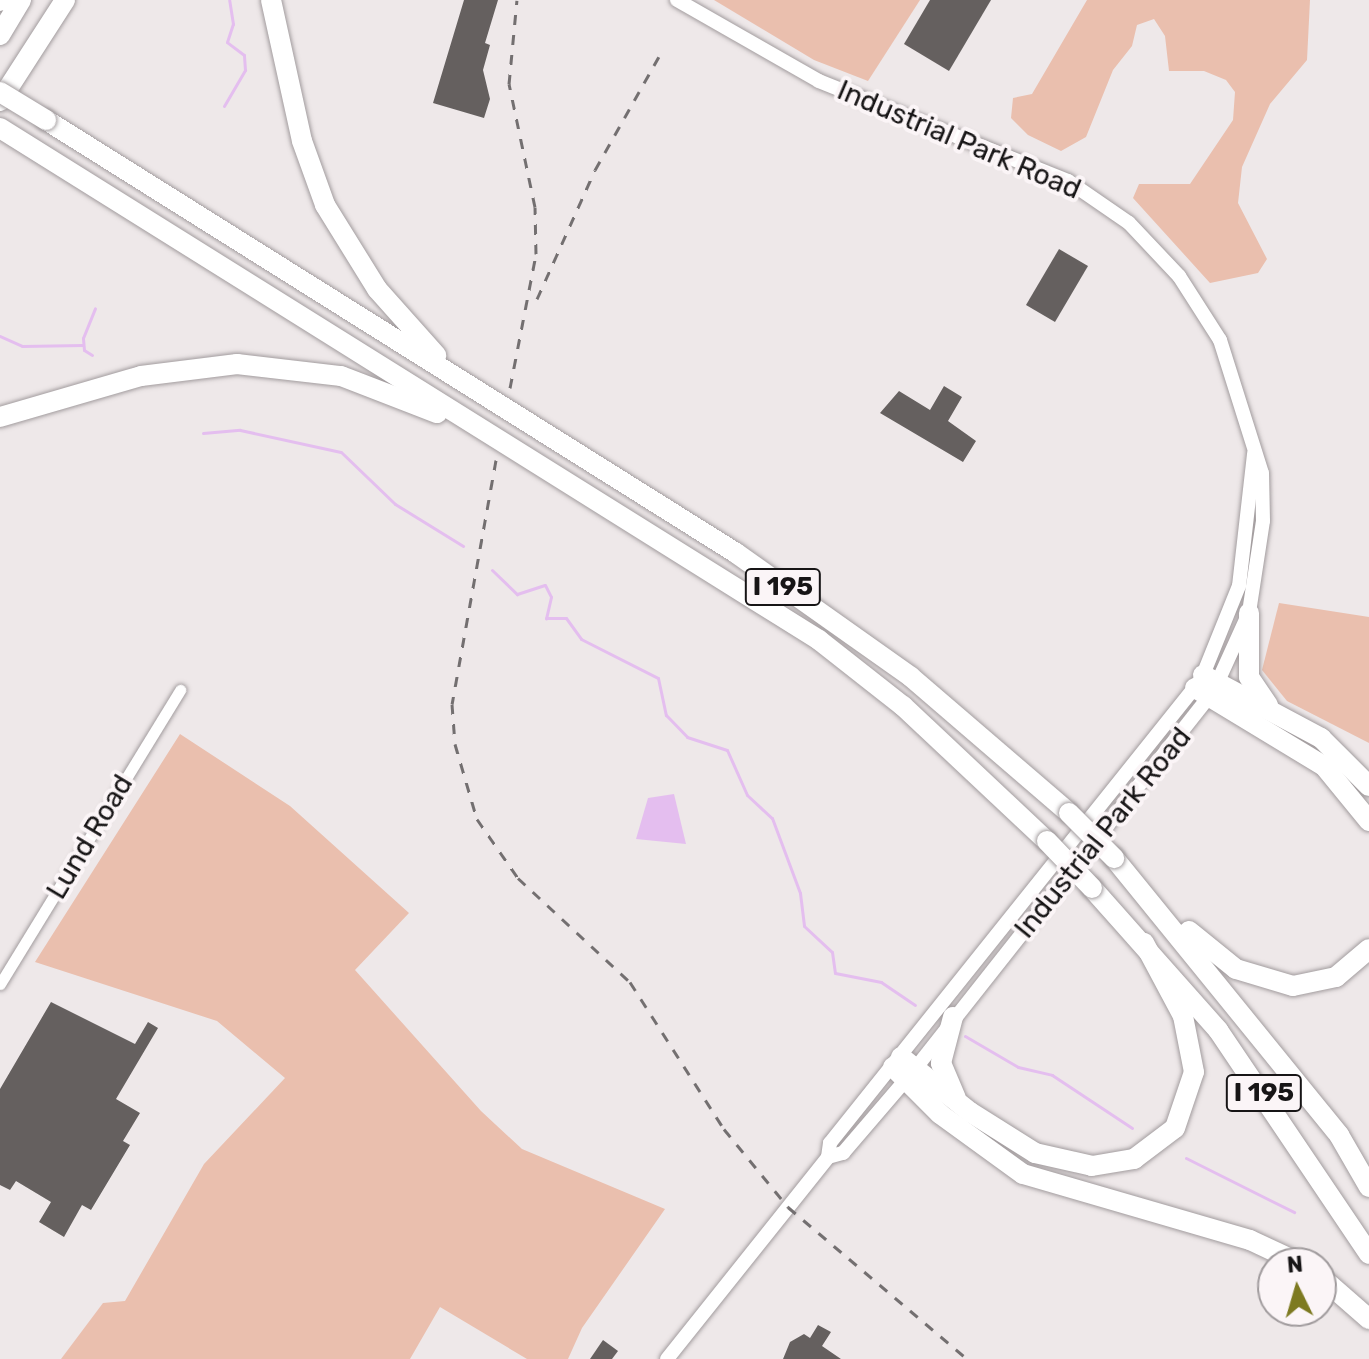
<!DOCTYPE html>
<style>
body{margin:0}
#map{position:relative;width:1369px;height:1359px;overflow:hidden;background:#eee8e9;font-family:Rubik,sans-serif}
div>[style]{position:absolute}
.green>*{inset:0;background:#eabfae}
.water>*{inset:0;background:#e4beef}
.stream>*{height:3px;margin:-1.5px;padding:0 1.5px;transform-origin:1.5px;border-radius:1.5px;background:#e4beef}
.building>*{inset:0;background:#65605f}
.roads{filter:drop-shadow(0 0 2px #a29c9e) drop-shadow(0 0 2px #a29c9e)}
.minor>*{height:11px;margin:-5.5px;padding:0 5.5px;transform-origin:5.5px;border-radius:5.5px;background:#fff}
.tertiary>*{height:14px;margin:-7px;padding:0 7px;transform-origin:7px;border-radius:7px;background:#fff}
.secondary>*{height:14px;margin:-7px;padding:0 7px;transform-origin:7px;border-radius:7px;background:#fff}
.motorway>*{height:20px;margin:-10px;padding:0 10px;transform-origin:10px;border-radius:10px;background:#fff}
.rail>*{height:3px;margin-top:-1.5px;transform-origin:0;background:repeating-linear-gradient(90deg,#736f70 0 10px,transparent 0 20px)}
.bridges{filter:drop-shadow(0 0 2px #a29c9e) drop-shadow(0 0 2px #a29c9e)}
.motorway-bridge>*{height:20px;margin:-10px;padding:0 10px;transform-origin:10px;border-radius:10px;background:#fff}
span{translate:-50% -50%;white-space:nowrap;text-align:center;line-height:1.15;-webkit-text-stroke:8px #fbf5f7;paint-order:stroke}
.shield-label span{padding:2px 6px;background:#fbf5f7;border:2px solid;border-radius:6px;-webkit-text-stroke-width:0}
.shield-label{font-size:26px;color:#171516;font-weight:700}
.street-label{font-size:28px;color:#171516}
.north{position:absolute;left:1257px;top:1247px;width:80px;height:80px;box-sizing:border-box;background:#fbf5f7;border:2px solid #a09b9d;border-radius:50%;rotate:355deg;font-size:22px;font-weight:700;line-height:32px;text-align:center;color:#171516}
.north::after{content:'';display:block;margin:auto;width:28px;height:36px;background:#7d7a21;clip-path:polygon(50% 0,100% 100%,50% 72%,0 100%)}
</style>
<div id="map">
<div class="green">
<i style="clip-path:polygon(714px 0,920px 0,868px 81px,814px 60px)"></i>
<i style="clip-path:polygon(1087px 0,1310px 0,1307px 60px,1270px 104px,1242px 167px,1238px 203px,1267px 259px,1258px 273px,1210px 283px,1133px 198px,1139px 184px,1190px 184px,1233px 120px,1235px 92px,1226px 80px,1204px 71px,1169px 71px,1165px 36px,1154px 19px,1137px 25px,1132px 46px,1113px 70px,1086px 137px,1061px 151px,1028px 135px,1011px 118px,1013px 98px,1032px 94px)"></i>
<i style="clip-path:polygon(1279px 603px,1369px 617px,1369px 743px,1287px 701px,1262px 670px)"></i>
<i style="clip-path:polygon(180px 734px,290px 806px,409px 913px,355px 970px,481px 1111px,522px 1149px,665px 1209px,582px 1328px,568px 1359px,527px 1359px,440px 1307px,410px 1359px,61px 1359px,103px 1303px,125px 1301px,204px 1164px,285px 1078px,217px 1021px,35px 962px)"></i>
</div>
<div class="water">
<i style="clip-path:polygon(674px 794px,686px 844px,636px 839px,648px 798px)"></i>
</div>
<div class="stream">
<i style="left:224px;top:106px;width:42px;rotate:-59.7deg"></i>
<i style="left:245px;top:70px;width:15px;rotate:-94deg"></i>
<i style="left:244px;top:55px;width:21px;rotate:-143deg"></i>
<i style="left:227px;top:42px;width:19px;rotate:-72deg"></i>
<i style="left:233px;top:24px;width:24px;rotate:-99deg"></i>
<i style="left:0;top:336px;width:24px;rotate:24deg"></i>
<i style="left:22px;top:346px;width:61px;rotate:-0.9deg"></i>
<i style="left:92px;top:355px;width:9px;rotate:-148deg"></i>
<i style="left:84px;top:350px;width:12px;rotate:-95deg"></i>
<i style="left:83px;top:338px;width:32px;rotate:-68deg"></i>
<i style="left:203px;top:433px;width:37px;rotate:-5deg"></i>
<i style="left:240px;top:430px;width:103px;rotate:12.3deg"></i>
<i style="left:341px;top:452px;width:75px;rotate:43.9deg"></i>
<i style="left:395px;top:504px;width:80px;rotate:31.7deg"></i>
<i style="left:492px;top:570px;width:35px;rotate:44deg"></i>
<i style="left:517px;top:594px;width:29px;rotate:-18deg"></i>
<i style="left:545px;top:585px;width:13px;rotate:63deg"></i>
<i style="left:551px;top:597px;width:22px;rotate:103deg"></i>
<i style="left:546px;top:618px;width:20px"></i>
<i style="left:566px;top:618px;width:26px;rotate:54deg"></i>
<i style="left:581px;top:639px;width:86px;rotate:26.9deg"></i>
<i style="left:658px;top:678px;width:38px;rotate:78deg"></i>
<i style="left:666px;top:715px;width:30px;rotate:46deg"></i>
<i style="left:687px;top:737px;width:42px;rotate:18deg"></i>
<i style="left:727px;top:750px;width:49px;rotate:66deg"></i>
<i style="left:747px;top:795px;width:34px;rotate:43deg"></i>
<i style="left:772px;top:818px;width:80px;rotate:69.5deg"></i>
<i style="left:800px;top:893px;width:33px;rotate:83deg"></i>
<i style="left:804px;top:926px;width:38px;rotate:43deg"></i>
<i style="left:832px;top:952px;width:21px;rotate:82deg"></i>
<i style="left:835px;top:973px;width:47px;rotate:11.1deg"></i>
<i style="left:881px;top:982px;width:41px;rotate:34.1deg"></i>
<i style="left:965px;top:1036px;width:61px;rotate:30.3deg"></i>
<i style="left:1018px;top:1067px;width:35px;rotate:13deg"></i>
<i style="left:1052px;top:1075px;width:96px;rotate:33.5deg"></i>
<i style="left:1186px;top:1158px;width:121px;rotate:26.6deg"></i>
</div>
<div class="building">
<i style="clip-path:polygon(464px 0,498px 0,485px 43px,490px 45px,483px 70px,490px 99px,484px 118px,433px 103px)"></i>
<i style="clip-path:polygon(930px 0,991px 0,949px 71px,904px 44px)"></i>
<i style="clip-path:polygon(1059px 249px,1088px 266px,1055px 322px,1026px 305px)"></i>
<i style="clip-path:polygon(944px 386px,962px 397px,948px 421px,976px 441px,963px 462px,880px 413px,899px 391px,930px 410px)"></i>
<i style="clip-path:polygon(51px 1002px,135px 1044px,148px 1022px,158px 1028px,116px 1099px,140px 1113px,123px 1141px,130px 1145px,91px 1210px,82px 1205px,64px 1237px,39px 1222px,51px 1202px,16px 1181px,10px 1190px,0 1185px,0 1089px)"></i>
<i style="clip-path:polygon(818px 1325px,831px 1332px,822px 1346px,841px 1359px,783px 1359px,790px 1342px,804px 1334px,810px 1338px)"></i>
<i style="clip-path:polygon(603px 1340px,618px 1351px,612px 1359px,590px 1359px)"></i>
</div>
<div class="roads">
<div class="minor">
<i style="left:0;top:984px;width:345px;rotate:-58.5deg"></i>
</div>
<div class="tertiary">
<i style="left:677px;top:0;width:163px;rotate:29.7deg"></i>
<i style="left:819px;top:81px;width:268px;rotate:21.9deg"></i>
<i style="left:1068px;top:181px;width:74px;rotate:34.5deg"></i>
<i style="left:1129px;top:223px;width:73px;rotate:46.7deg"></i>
<i style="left:1179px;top:276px;width:76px;rotate:57.4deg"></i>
<i style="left:1220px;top:340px;width:139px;rotate:72.5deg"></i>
<i style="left:1262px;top:473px;width:48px;rotate:88.8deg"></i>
<i style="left:1263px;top:521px;width:93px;rotate:98.7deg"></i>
<i style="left:1249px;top:613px;width:82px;rotate:114.4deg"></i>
<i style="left:1203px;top:675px;width:96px;rotate:-68deg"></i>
<i style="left:1239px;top:586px;width:133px;rotate:-83.5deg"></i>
</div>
<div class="secondary">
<i style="left:828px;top:1157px;width:16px;rotate:-15deg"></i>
<i style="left:843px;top:1153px;width:111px;rotate:-49.4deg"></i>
<i style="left:915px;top:1069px;width:476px;rotate:-51.7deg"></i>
<i style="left:667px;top:1359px;width:258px;rotate:-51.4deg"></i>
<i style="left:828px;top:1157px;width:14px;rotate:-82deg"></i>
<i style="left:830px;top:1143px;width:590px;rotate:-51.33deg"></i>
</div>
<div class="motorway">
<i style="left:271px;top:0;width:144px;rotate:77.6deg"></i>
<i style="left:302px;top:141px;width:68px;rotate:70.2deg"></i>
<i style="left:325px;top:205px;width:99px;rotate:58.2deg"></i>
<i style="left:377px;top:289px;width:89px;rotate:48.2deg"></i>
<i style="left:0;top:1px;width:1px;rotate:-90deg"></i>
<i style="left:0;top:35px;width:41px;rotate:-59deg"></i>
<i style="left:0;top:101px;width:120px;rotate:-57.2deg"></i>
<i style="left:46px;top:120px;width:815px;rotate:32.11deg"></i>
<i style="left:736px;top:553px;width:214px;rotate:35.3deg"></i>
<i style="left:911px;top:677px;width:208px;rotate:40.7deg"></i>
<i style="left:0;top:128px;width:966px;rotate:32.01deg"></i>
<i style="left:819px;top:640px;width:107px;rotate:38.2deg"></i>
<i style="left:903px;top:706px;width:197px;rotate:43.2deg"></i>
<i style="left:0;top:417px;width:147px;rotate:-16.2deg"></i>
<i style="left:141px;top:376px;width:97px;rotate:-7.1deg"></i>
<i style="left:237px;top:364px;width:105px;rotate:6.6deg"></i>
<i style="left:341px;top:376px;width:103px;rotate:21.1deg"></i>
<i style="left:1249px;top:613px;width:64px;rotate:90deg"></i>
<i style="left:1249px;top:677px;width:34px;rotate:56deg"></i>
<i style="left:1203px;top:675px;width:134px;rotate:28.1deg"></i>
<i style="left:1321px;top:738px;width:68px;rotate:45deg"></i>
<i style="left:1195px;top:688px;width:151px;rotate:31.2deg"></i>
<i style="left:1324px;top:766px;width:71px;rotate:50.7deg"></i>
<i style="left:1114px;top:858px;width:357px;rotate:50.9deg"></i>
<i style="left:1339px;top:1135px;width:60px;rotate:60deg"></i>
<i style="left:1092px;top:888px;width:190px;rotate:48.4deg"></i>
<i style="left:1218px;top:1030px;width:270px;rotate:56deg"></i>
<i style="left:1189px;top:931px;width:60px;rotate:39deg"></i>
<i style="left:1236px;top:969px;width:59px;rotate:16.6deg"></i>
<i style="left:1293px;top:986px;width:44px;rotate:-11.8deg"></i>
<i style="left:1336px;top:977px;width:43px;rotate:-40.3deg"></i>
<i style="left:953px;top:1017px;width:48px;rotate:104.6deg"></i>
<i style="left:941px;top:1063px;width:38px;rotate:67deg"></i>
<i style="left:901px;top:1057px;width:88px;rotate:38.6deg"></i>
<i style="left:970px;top:1112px;width:77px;rotate:32.2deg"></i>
<i style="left:1035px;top:1153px;width:58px;rotate:12.8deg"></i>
<i style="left:1092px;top:1166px;width:43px;rotate:-9.5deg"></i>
<i style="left:1134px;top:1159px;width:51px;rotate:-37.1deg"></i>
<i style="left:1175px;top:1128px;width:59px;rotate:-71.3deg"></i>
<i style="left:1194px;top:1072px;width:57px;rotate:-101.1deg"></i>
<i style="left:1183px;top:1016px;width:83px;rotate:-118.1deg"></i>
<i style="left:893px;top:1067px;width:66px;rotate:45deg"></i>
<i style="left:940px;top:1114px;width:102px;rotate:35.9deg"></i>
<i style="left:1023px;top:1174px;width:236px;rotate:16.2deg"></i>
<i style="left:1250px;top:1240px;width:54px;rotate:25.1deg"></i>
<i style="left:1321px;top:1277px;width:64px;rotate:41.2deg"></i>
</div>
</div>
<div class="rail">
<i style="left:537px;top:299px;width:141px;rotate:-65.8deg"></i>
<i style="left:595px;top:170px;width:134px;rotate:-60.6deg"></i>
<i style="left:510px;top:388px;width:136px;rotate:-79deg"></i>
<i style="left:536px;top:254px;width:47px;rotate:-91.2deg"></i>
<i style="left:535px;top:207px;width:126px;rotate:-101.9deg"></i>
<i style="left:509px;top:84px;width:84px;rotate:-84.6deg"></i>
<i style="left:496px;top:460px;width:248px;rotate:100.2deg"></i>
<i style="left:452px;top:704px;width:40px;rotate:85.7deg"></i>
<i style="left:455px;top:744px;width:78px;rotate:73.7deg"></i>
<i style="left:477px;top:819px;width:72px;rotate:55.2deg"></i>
<i style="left:518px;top:878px;width:153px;rotate:42.9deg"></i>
<i style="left:630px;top:982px;width:174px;rotate:57.4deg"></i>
<i style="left:724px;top:1129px;width:101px;rotate:50.6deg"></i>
<i style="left:788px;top:1207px;width:235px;rotate:40.3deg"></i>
</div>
<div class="bridges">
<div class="motorway-bridge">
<i style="left:0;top:92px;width:54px;rotate:31.3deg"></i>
<i style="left:1069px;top:813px;width:64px;rotate:45deg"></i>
<i style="left:1047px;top:841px;width:65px;rotate:46.2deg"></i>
</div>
</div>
<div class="shield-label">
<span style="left:783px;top:587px">I 195</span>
<span style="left:1264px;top:1093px">I 195</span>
</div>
<div class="street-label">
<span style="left:959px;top:140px;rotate:23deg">Industrial Park Road</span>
<span style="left:1103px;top:833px;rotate:-51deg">Industrial Park Road</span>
<span style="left:90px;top:837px;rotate:-59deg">Lund Road</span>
</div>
<div class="north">N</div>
</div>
